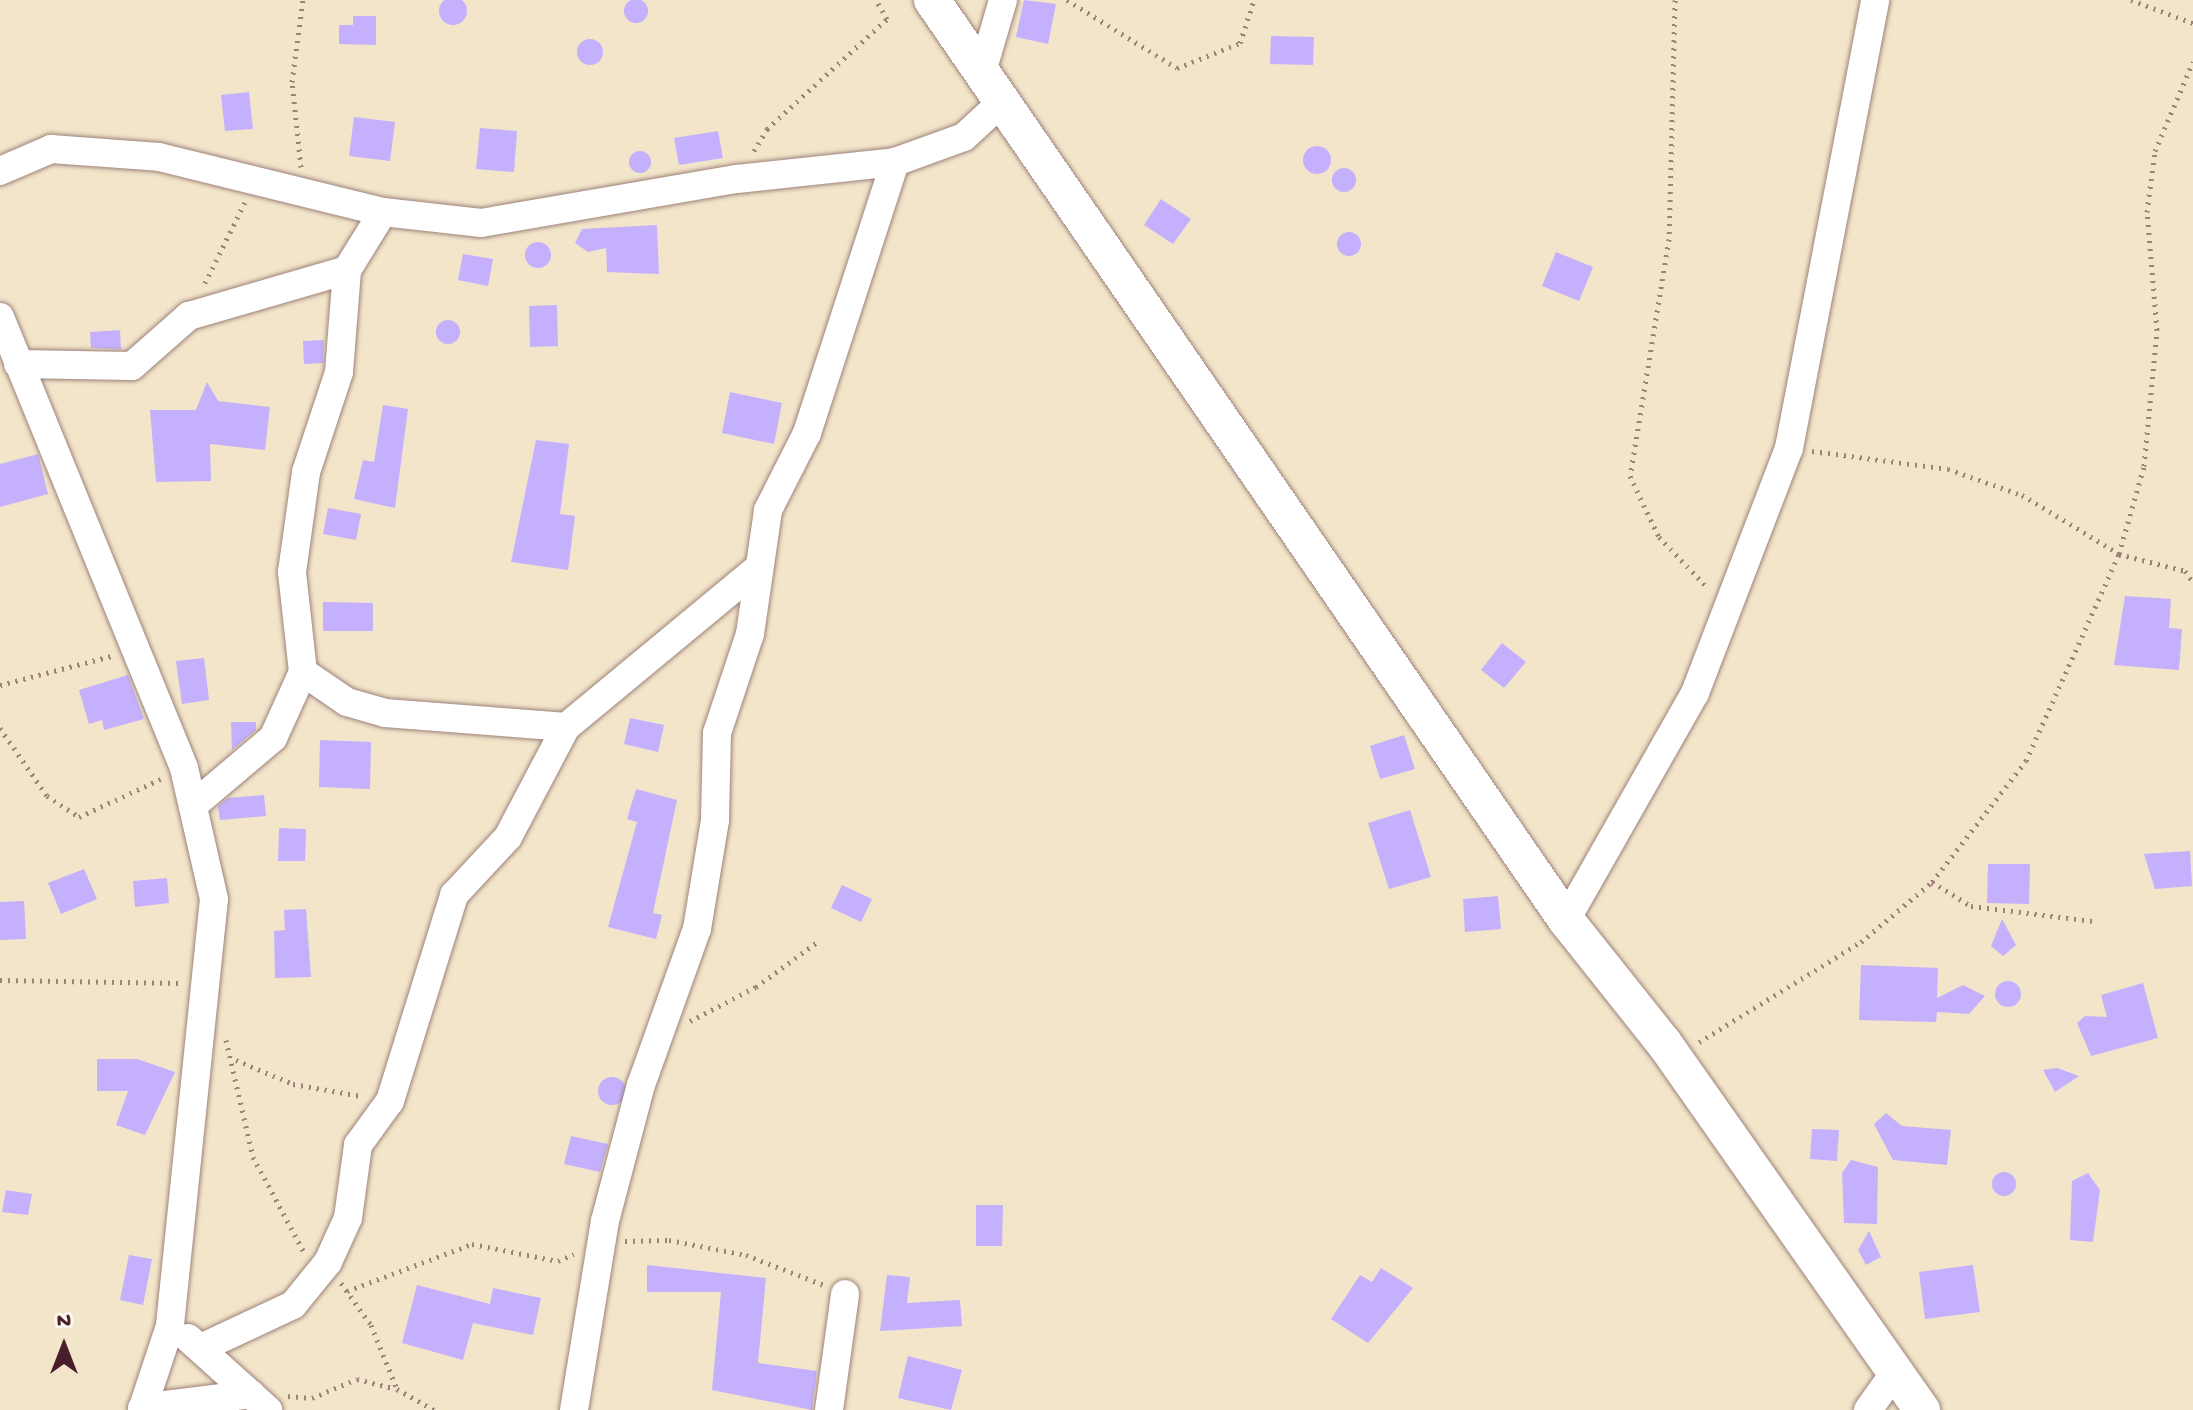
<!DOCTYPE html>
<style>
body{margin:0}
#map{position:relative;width:2193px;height:1410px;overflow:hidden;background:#f2e5ca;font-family:"Gochi Hand",sans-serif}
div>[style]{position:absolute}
.building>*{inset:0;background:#c4b0fd}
.round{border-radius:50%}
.path>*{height:5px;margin-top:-2.5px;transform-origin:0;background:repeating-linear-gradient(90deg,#9e827a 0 2px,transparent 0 8px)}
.roads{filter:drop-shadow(0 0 2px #9e827a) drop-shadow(0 0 2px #9e827a)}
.minor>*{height:28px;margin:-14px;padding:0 14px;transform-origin:14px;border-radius:14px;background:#fff}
.major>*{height:36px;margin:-18px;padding:0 18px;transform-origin:18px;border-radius:18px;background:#fff}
span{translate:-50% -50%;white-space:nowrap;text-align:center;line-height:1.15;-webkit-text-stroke:6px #fbf7ec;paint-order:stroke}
.north{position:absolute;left:24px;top:1306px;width:80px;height:80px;-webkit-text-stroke:6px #fbf7ec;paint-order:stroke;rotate:0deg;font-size:22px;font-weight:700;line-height:32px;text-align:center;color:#4a1f2b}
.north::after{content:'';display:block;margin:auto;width:28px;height:36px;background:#4a1f2b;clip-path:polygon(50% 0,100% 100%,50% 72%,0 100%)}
</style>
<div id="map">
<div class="building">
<i class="round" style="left:439px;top:-3px;width:28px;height:28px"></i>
<i class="round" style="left:624px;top:-1px;width:24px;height:24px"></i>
<i style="clip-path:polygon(1024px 0,1056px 4px,1048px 44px,1016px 37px)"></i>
<i style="clip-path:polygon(353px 16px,376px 16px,376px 45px,339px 44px,339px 25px,353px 25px)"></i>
<i style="clip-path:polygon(1271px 36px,1314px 37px,1313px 65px,1270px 64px)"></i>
<i class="round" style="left:577px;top:39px;width:26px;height:26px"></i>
<i style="clip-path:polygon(249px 92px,253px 129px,225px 131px,221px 95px)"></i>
<i style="clip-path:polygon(354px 117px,395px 122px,390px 161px,349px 156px)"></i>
<i style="clip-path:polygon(480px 128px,517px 131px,514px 172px,476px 169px)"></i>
<i style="clip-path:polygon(718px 131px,723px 158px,679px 165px,674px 138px)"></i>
<i class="round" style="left:1303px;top:146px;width:28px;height:28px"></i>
<i class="round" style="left:629px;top:151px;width:22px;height:22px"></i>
<i class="round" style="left:1332px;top:168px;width:24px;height:24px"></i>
<i style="clip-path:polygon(1161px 199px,1191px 219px,1173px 244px,1144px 225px)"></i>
<i style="clip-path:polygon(657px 225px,659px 274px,607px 272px,606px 248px,588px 252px,575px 243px,582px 229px)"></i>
<i class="round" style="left:1337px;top:232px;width:24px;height:24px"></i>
<i class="round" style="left:525px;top:242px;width:26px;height:26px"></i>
<i style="clip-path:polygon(1556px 252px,1593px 267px,1579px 301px,1542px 286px)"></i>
<i style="clip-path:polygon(463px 254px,493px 259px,488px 286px,458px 280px)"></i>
<i style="clip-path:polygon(557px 305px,558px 346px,530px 347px,529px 306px)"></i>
<i class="round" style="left:436px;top:320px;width:24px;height:24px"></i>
<i style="clip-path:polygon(120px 330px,121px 349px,91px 348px,90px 332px)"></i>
<i style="clip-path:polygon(324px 340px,323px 363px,304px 364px,303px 341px)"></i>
<i style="clip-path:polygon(207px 382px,218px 401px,270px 407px,265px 450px,210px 444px,211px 481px,156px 482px,150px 410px,196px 410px)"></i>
<i style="clip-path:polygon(730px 392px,782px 403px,774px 444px,722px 433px)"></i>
<i style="clip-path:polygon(383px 405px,408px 409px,395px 508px,354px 499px,363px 460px,374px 462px)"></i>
<i style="clip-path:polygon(536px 440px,569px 444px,560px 514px,575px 516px,568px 570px,511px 562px)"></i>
<i style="clip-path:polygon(38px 454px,48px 494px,0 507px,0 464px)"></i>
<i style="clip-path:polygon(328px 508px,361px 514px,356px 540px,323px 534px)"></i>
<i style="clip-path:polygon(2125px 596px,2171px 599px,2169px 628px,2182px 629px,2179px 670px,2114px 665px)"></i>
<i style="clip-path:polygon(323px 602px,373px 603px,373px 631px,323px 631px)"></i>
<i style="clip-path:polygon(1502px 643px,1526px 662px,1504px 688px,1481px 670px)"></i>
<i style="clip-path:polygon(204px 658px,209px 700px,182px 704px,176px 661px)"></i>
<i style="clip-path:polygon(128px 675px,144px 719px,104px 730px,102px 720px,89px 724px,79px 690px)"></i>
<i style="clip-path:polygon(630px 718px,664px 725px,658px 752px,624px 744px)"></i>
<i style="clip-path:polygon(231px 722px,256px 722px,256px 730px,232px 750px)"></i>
<i style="clip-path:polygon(1404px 735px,1415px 769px,1380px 779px,1370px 746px)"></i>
<i style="clip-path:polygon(320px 740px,371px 742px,370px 789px,319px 787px)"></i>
<i style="clip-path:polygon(636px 789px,677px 800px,653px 913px,662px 915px,656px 939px,608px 927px,637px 822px,627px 819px)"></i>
<i style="clip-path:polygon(264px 795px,266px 816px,220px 820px,218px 806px,228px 798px)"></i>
<i style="clip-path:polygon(1410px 810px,1431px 877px,1389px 889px,1368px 823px)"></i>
<i style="clip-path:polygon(279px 828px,306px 829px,305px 861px,278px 861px)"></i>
<i style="clip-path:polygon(2190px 851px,2192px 886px,2155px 889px,2144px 854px)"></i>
<i style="clip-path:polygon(1988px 864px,2030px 864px,2029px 904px,1987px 903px)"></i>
<i style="clip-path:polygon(84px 869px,97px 899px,61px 914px,48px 883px)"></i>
<i style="clip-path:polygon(167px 878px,169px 903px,135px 907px,133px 881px)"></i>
<i style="clip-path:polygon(842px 885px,872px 899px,861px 922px,831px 908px)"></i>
<i style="clip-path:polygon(1498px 896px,1501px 929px,1465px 932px,1463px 899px)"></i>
<i style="clip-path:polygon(24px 901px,26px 939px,0 940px,0 902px)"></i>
<i style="clip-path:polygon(306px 909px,311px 977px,275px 978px,274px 931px,285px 930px,284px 910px)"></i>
<i style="clip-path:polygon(2002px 919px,2016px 945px,2003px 956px,1991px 946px)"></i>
<i style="clip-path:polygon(1861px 965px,1938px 968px,1937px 998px,1963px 985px,1985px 996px,1969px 1014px,1937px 1012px,1936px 1022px,1859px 1020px)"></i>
<i class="round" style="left:1995px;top:981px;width:26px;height:26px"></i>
<i style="clip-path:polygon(2143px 983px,2158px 1038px,2091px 1056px,2077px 1023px,2085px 1016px,2107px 1017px,2101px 995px)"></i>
<i style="clip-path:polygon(97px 1059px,137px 1059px,175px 1072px,145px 1135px,116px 1125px,128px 1091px,97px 1091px)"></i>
<i style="clip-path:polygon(2057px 1068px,2079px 1076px,2055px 1092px,2043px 1070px)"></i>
<i class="round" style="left:598px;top:1077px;width:28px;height:28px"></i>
<i style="clip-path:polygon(1886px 1113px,1902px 1126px,1951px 1130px,1947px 1165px,1893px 1160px,1874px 1124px)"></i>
<i style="clip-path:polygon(1812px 1129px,1839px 1130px,1837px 1161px,1810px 1159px)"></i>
<i style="clip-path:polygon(571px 1136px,608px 1144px,600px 1172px,564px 1164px)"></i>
<i style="clip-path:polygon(1851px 1160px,1878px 1167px,1877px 1224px,1844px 1223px,1842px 1173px)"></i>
<i class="round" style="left:1992px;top:1172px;width:24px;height:24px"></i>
<i style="clip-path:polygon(2088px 1173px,2100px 1190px,2093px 1242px,2070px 1240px,2072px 1181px)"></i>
<i style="clip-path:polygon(6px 1190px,32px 1194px,28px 1215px,2px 1212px)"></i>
<i style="clip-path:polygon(976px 1205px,1003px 1205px,1002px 1246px,976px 1246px)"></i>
<i style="clip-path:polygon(1869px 1231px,1881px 1257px,1866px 1265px,1858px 1250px)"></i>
<i style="clip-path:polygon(129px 1255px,152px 1259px,143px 1305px,120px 1300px)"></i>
<i style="clip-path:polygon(647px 1265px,766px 1278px,758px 1363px,817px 1371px,812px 1410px,712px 1390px,721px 1292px,647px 1292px)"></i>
<i style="clip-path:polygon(1973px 1265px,1980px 1312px,1925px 1319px,1919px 1272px)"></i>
<i style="clip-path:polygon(1381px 1268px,1413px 1288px,1368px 1343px,1331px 1319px,1360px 1275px,1372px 1282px)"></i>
<i style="clip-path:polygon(887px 1275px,910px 1277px,907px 1303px,960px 1300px,962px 1326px,880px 1331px)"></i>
<i style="clip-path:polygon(417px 1285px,490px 1304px,493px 1288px,541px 1298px,533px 1335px,473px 1323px,463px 1360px,402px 1343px)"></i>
<i style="clip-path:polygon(908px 1356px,962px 1370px,951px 1410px,898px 1398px)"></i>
</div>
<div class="path">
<i style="left:1067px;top:0;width:129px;rotate:31.7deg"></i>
<i style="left:1177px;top:68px;width:68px;rotate:-21.6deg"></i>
<i style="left:1240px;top:43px;width:45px;rotate:-72deg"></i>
<i style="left:1675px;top:0;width:239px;rotate:91.4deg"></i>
<i style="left:1669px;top:239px;width:240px;rotate:99.3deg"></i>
<i style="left:1630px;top:476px;width:68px;rotate:64.6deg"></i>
<i style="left:1659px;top:537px;width:71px;rotate:46.1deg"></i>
<i style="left:2131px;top:0;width:66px;rotate:20.4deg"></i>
<i style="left:754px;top:151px;width:26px;rotate:-59deg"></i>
<i style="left:767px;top:129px;width:163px;rotate:-42.5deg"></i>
<i style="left:887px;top:19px;width:22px;rotate:-120deg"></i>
<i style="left:301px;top:167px;width:85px;rotate:-96deg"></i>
<i style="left:292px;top:82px;width:83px;rotate:-82.4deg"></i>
<i style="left:205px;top:283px;width:90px;rotate:-63.7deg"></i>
<i style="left:1812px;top:451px;width:137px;rotate:7.5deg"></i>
<i style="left:1948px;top:469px;width:78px;rotate:19.4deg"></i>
<i style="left:2022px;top:495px;width:114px;rotate:31.3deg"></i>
<i style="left:2119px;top:554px;width:68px;rotate:14.4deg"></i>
<i style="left:2185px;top:571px;width:14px;rotate:54deg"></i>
<i style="left:0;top:685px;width:115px;rotate:-14.6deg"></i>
<i style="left:0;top:728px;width:83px;rotate:55.3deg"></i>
<i style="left:47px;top:796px;width:38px;rotate:33deg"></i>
<i style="left:79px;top:817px;width:90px;rotate:-24.9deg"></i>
<i style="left:1932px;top:882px;width:46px;rotate:31.6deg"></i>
<i style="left:1971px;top:906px;width:124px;rotate:7deg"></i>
<i style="left:0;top:980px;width:179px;rotate:1deg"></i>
<i style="left:690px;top:1021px;width:74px;rotate:-27.3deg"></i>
<i style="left:756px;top:987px;width:76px;rotate:-36.4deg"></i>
<i style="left:226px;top:1040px;width:120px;rotate:77deg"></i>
<i style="left:253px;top:1157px;width:108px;rotate:61.8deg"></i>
<i style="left:1699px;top:1042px;width:190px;rotate:-31.7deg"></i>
<i style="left:1861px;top:942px;width:93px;rotate:-40.2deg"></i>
<i style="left:1932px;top:882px;width:153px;rotate:-52.2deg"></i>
<i style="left:2026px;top:761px;width:227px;rotate:-65.8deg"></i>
<i style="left:2119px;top:554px;width:91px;rotate:-74.1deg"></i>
<i style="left:2144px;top:466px;width:137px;rotate:-84.5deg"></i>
<i style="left:2157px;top:330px;width:118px;rotate:-94.8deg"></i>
<i style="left:2147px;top:212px;width:62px;rotate:-82.5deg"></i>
<i style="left:2155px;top:151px;width:97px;rotate:-66.9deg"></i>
<i style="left:236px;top:1060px;width:62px;rotate:22.8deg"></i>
<i style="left:293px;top:1084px;width:69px;rotate:10deg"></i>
<i style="left:625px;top:1241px;width:44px;rotate:-1.3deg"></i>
<i style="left:669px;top:1240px;width:78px;rotate:11deg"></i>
<i style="left:746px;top:1255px;width:84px;rotate:21deg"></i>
<i style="left:341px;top:1283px;width:52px;rotate:54.5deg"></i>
<i style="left:371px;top:1325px;width:69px;rotate:67.9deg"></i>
<i style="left:397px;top:1389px;width:43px;rotate:29.6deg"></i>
<i style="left:347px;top:1291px;width:134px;rotate:-20.6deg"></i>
<i style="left:472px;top:1244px;width:88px;rotate:11.2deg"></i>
<i style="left:558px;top:1261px;width:17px;rotate:-24deg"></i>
<i style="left:288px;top:1396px;width:24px;rotate:5deg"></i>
<i style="left:312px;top:1398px;width:49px;rotate:-22.9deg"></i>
<i style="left:357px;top:1379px;width:40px;rotate:14.4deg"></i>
</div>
<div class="roads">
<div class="minor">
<i style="left:982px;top:72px;width:75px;rotate:-73.7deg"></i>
<i style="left:0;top:171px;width:56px;rotate:-23.3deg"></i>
<i style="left:51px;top:149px;width:108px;rotate:4.2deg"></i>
<i style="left:159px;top:157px;width:231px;rotate:13.8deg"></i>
<i style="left:383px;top:212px;width:99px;rotate:6.4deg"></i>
<i style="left:481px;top:223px;width:260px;rotate:-9.8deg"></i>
<i style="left:737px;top:179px;width:159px;rotate:-6.1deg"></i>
<i style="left:895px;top:162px;width:73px;rotate:-19.9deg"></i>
<i style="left:964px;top:137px;width:53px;rotate:-42.7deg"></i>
<i style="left:0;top:317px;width:487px;rotate:67.8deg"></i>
<i style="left:184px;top:768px;width:134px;rotate:77.1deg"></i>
<i style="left:214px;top:899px;width:429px;rotate:95.9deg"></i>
<i style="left:170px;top:1326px;width:89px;rotate:108.4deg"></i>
<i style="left:18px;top:364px;width:114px;rotate:1deg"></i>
<i style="left:132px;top:366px;width:76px;rotate:-41.3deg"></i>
<i style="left:189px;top:316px;width:165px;rotate:-16.2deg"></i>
<i style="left:303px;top:672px;width:53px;rotate:34.3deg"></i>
<i style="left:347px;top:702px;width:40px;rotate:16deg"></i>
<i style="left:385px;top:713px;width:182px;rotate:4.4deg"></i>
<i style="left:196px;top:803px;width:101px;rotate:-40.2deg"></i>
<i style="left:273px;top:738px;width:72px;rotate:-65.6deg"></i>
<i style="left:303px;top:672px;width:101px;rotate:-96.3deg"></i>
<i style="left:292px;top:572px;width:101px;rotate:-82deg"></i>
<i style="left:306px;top:472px;width:105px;rotate:-71.7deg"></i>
<i style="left:339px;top:372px;width:102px;rotate:-85.5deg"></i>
<i style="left:347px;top:270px;width:68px;rotate:-58.2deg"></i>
<i style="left:1566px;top:920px;width:261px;rotate:-60.4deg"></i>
<i style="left:1695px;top:693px;width:262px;rotate:-69deg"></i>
<i style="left:1789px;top:448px;width:456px;rotate:-79.1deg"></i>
<i style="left:188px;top:1338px;width:108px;rotate:42deg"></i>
<i style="left:201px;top:1348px;width:102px;rotate:-25.1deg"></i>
<i style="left:293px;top:1305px;width:55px;rotate:-50.9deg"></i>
<i style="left:328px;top:1262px;width:48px;rotate:-65.6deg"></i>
<i style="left:348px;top:1218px;width:74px;rotate:-82.2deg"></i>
<i style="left:358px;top:1145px;width:54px;rotate:-54deg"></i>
<i style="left:390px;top:1101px;width:216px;rotate:-72.7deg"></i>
<i style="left:454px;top:895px;width:79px;rotate:-47deg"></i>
<i style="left:508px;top:837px;width:124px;rotate:-62.2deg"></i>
<i style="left:566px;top:727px;width:246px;rotate:-39.6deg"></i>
<i style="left:142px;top:1408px;width:110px;rotate:-7.3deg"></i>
<i style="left:574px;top:1410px;width:192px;rotate:-80.7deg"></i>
<i style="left:605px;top:1221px;width:141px;rotate:-75.2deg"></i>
<i style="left:641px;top:1085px;width:166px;rotate:-70.3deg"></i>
<i style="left:697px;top:929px;width:110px;rotate:-80.6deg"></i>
<i style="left:715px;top:820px;width:87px;rotate:-88.7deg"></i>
<i style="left:717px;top:733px;width:104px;rotate:-71.6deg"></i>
<i style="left:750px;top:634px;width:125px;rotate:-81.7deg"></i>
<i style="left:768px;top:510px;width:86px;rotate:-63.1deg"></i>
<i style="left:807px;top:433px;width:285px;rotate:-72deg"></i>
<i style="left:829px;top:1410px;width:117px;rotate:-82.1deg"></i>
<i style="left:1868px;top:1410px;width:47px;rotate:-54.6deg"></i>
</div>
<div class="major">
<i style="left:932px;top:0;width:1117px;rotate:55.43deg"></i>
<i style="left:1566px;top:920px;width:157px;rotate:51.5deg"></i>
<i style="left:1664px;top:1043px;width:449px;rotate:54.9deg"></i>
</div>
</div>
<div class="north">N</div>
</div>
